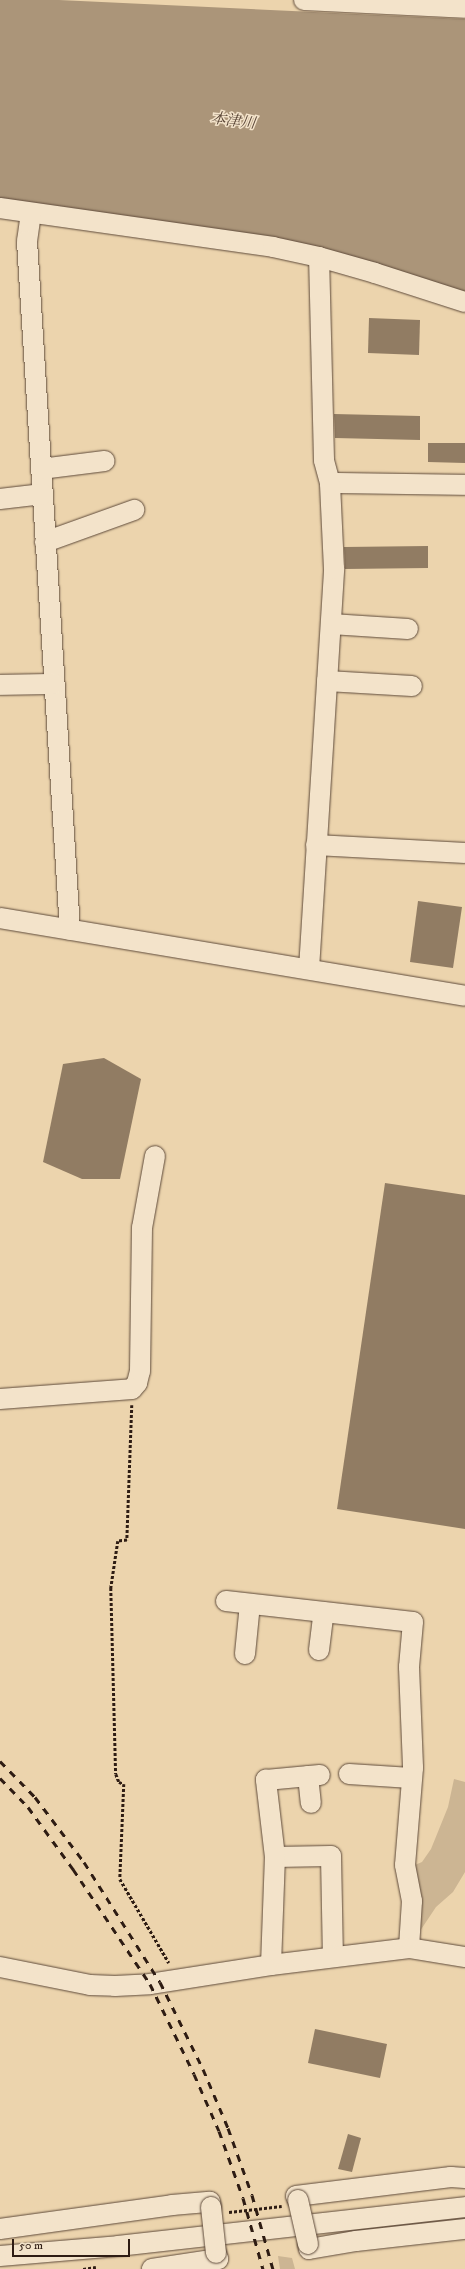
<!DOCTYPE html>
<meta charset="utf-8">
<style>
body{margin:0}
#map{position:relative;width:465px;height:2269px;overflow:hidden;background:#ecd4ad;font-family:"IM FELL DW Pica","Noto Serif JP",serif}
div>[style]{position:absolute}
.green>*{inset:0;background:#ccb593}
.water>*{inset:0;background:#ab9579}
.building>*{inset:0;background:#917c63}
.path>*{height:2.5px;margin-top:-1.25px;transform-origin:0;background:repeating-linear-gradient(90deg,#2e1c13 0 3px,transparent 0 5px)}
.roads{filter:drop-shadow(0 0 1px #5e4a3a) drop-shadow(0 0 1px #5e4a3a)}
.minor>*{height:20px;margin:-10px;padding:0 10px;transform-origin:10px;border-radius:10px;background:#f3e3ca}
.rail>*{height:3px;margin-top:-1.5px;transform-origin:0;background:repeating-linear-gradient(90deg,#2e1c13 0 7px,transparent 0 14px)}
.bridges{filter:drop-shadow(0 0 1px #5e4a3a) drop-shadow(0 0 1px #5e4a3a)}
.minor-bridge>*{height:20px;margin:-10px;padding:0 10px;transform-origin:10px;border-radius:10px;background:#f3e3ca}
span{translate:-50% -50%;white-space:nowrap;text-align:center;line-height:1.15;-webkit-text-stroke:3px #f3e3ca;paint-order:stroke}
.water-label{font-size:15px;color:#5a4637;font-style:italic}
.scale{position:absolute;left:12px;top:2239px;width:118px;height:18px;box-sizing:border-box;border:2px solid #2e1c13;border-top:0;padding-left:5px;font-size:12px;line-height:14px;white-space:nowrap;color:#2e1c13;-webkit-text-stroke:3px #f3e3ca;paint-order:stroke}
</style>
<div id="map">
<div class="green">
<i style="clip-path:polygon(454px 1779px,465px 1782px,465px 1872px,453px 1892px,436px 1907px,416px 1937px,410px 1867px,422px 1862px,431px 1849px,448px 1807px)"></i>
<i style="clip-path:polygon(278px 2256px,292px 2258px,295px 2269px,280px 2269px)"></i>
</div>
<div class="water">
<i style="clip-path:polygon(0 0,59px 0,465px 19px,465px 295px,0 199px)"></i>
</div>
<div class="building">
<i style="clip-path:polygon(369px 318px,420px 320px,419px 355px,368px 353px)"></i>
<i style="clip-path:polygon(334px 414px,420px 416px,420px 440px,335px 438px)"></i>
<i style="clip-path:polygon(428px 443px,465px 443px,465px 463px,428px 462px)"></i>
<i style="clip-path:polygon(428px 546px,428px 568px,345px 569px,344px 547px)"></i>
<i style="clip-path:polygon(418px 901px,462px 907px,453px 968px,410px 962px)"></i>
<i style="clip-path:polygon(104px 1058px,141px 1079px,120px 1179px,82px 1179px,43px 1162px,63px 1064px)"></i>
<i style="clip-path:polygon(385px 1183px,465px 1195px,465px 1529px,337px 1509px)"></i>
<i style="clip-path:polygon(315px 2029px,387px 2044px,380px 2078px,308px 2063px)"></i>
<i style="clip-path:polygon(348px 2134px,361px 2138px,352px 2172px,338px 2169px)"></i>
</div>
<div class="path">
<i style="left:132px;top:1405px;width:135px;rotate:92.1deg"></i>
<i style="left:127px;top:1540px;width:9px;rotate:174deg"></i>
<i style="left:118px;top:1541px;width:48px;rotate:98.5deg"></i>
<i style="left:111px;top:1588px;width:186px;rotate:88.5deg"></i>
<i style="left:116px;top:1774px;width:9px;rotate:69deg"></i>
<i style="left:119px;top:1782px;width:5px;rotate:22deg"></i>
<i style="left:124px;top:1784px;width:95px;rotate:92.4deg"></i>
<i style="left:120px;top:1879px;width:97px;rotate:59.7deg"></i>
<i style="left:229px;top:2212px;width:53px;rotate:-6.5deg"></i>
<i style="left:83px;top:2269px;width:13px;rotate:-9deg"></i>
</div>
<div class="roads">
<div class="minor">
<i style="left:304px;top:0;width:161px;rotate:2.8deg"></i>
<i style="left:0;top:208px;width:276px;rotate:8.1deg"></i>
<i style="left:273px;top:247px;width:47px;rotate:12.3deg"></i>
<i style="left:319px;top:257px;width:58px;rotate:15.9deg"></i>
<i style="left:375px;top:273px;width:95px;rotate:17.9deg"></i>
<i style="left:31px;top:213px;width:28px;rotate:98deg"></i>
<i style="left:27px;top:241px;width:690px;rotate:86.43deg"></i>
<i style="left:41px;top:469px;width:64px;rotate:-7.2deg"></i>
<i style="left:330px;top:483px;width:135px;rotate:0.8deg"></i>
<i style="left:0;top:499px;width:43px;rotate:-6.6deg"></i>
<i style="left:45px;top:542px;width:95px;rotate:-19.8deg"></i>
<i style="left:331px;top:624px;width:77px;rotate:3.7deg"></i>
<i style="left:327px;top:681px;width:85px;rotate:3.4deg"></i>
<i style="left:0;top:685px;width:54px;rotate:-1.1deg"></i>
<i style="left:316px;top:845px;width:149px;rotate:3.1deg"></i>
<i style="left:0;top:918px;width:471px;rotate:9.5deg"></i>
<i style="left:309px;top:969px;width:401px;rotate:-86.4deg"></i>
<i style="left:334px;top:569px;width:86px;rotate:-92.7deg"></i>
<i style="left:330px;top:483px;width:24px;rotate:-105deg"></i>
<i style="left:324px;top:460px;width:203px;rotate:-91.4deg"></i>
<i style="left:0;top:1399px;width:132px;rotate:-4.3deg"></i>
<i style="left:132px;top:1389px;width:8px;rotate:-50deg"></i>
<i style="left:137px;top:1383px;width:12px;rotate:-76deg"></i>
<i style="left:140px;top:1371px;width:143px;rotate:-89.2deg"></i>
<i style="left:142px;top:1228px;width:73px;rotate:-79.8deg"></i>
<i style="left:226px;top:1601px;width:188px;rotate:6.4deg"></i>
<i style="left:413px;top:1622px;width:45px;rotate:95.1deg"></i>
<i style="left:409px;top:1667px;width:101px;rotate:87.7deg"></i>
<i style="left:413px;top:1768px;width:97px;rotate:94.7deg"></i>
<i style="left:405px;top:1865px;width:37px;rotate:79deg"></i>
<i style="left:412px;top:1901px;width:47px;rotate:93.7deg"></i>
<i style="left:319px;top:1650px;width:38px;rotate:-83deg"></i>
<i style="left:245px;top:1654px;width:50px;rotate:-84.3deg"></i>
<i style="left:349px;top:1774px;width:62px;rotate:3.7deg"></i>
<i style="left:308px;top:1776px;width:27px;rotate:84deg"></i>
<i style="left:275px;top:1857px;width:56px;rotate:-1deg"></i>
<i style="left:331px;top:1856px;width:101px;rotate:88.9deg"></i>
<i style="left:271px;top:1965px;width:108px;rotate:-87.9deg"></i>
<i style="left:275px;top:1857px;width:78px;rotate:-96.7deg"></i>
<i style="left:266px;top:1780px;width:54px;rotate:-5.3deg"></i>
<i style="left:0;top:1967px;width:92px;rotate:11.3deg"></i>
<i style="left:90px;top:1985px;width:25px;rotate:2deg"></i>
<i style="left:115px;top:1986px;width:35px;rotate:-3deg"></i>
<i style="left:150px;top:1984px;width:122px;rotate:-8.9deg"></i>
<i style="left:271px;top:1965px;width:139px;rotate:-7deg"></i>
<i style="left:409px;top:1948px;width:57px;rotate:9.1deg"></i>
<i style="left:298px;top:2200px;width:4px;rotate:-117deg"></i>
<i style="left:296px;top:2196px;width:156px;rotate:-7deg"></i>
<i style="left:451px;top:2177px;width:14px;rotate:4deg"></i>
<i style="left:0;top:2229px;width:174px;rotate:-7.9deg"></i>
<i style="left:172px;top:2205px;width:38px;rotate:-5deg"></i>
<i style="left:210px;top:2202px;width:5px;rotate:79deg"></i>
<i style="left:308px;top:2244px;width:5px;rotate:79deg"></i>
<i style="left:309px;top:2249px;width:48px;rotate:-9.7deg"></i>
<i style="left:356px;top:2241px;width:110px;rotate:-6.3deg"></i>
<i style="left:0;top:2256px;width:118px;rotate:-4.8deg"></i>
<i style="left:118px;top:2246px;width:349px;rotate:-6.4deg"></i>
<i style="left:152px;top:2269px;width:67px;rotate:-8.6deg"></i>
<i style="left:218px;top:2259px;width:6px;rotate:-108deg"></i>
</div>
</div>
<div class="rail">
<i style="left:0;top:1761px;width:50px;rotate:45.8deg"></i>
<i style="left:35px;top:1797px;width:81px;rotate:53deg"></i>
<i style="left:84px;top:1862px;width:142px;rotate:57.7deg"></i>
<i style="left:160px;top:1982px;width:97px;rotate:63.7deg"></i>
<i style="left:203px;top:2069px;width:64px;rotate:67deg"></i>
<i style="left:228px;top:2128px;width:71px;rotate:70.3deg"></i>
<i style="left:252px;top:2195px;width:77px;rotate:74.2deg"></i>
<i style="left:0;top:1778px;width:40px;rotate:46deg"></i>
<i style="left:28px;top:1807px;width:77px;rotate:54deg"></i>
<i style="left:73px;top:1869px;width:138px;rotate:56.2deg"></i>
<i style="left:150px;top:1984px;width:100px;rotate:63.9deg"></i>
<i style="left:194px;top:2074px;width:62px;rotate:66.3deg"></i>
<i style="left:219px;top:2131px;width:71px;rotate:70.3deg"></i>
<i style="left:243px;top:2198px;width:74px;rotate:74.3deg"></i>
</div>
<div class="bridges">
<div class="minor-bridge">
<i style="left:298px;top:2200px;width:45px;rotate:77.2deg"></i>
<i style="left:211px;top:2207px;width:46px;rotate:83.8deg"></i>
</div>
</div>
<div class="water-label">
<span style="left:233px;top:121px;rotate:7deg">本津川</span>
</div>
<div class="scale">50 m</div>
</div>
